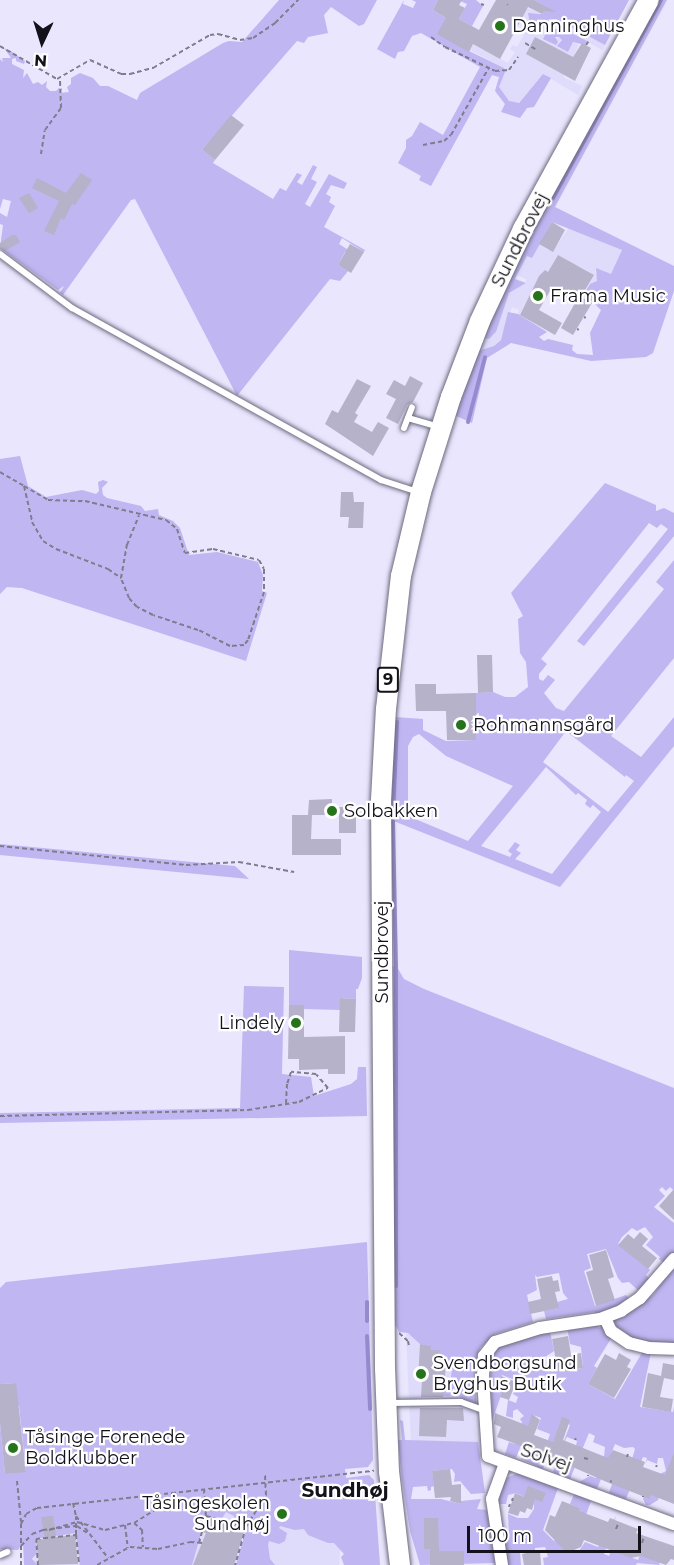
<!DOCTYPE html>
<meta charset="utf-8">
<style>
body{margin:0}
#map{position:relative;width:674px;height:1565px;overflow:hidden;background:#e9e6fe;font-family:Montserrat,sans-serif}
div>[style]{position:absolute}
.built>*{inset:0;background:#dfdbfa}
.green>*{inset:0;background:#bfb6f2}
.stream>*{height:4px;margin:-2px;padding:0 2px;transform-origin:2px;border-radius:2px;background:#978bd0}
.building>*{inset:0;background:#b5b2c9}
.path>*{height:2px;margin-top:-1px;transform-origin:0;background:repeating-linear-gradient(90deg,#7f7d8d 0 4.5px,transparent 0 7.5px)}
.roads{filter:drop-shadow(0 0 2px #6c6a7e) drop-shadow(0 0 2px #6c6a7e)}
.service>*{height:6px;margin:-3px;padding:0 3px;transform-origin:3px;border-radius:3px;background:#fff}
.minor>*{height:12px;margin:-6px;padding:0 6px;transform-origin:6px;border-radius:6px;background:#fff}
.primary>*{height:20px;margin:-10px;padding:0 10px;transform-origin:10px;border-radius:10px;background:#fff}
.dots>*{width:16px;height:16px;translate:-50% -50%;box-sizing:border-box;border:3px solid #fff;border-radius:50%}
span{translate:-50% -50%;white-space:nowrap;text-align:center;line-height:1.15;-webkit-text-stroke:4.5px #fff;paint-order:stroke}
.shield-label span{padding:2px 4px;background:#fff;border:2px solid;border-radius:4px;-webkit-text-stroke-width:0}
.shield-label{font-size:16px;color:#131119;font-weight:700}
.poi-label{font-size:18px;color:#131119}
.left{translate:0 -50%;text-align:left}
.right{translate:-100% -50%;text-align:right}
.street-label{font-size:18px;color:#131119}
.neighbourhood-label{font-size:20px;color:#131119;font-weight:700}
.north{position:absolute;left:12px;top:12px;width:60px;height:60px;-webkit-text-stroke:4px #fff;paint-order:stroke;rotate:184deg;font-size:16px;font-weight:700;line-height:24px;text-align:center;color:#131119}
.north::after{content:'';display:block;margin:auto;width:21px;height:27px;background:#131119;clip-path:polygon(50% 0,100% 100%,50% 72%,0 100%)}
.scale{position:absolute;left:467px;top:1526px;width:174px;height:27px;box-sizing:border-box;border:3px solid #131119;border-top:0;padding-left:8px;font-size:18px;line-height:21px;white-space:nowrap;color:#131119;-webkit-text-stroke:4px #fff;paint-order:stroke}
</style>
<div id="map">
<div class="built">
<i style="clip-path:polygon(507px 0,540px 13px,528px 13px,530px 25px,537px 21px,556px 19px,605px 45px,602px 50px,555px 24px,542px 25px,550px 25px,544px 39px,558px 42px,554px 39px,559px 37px,562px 40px,559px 42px,568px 52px,573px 42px,579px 45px,563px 75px,565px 78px,582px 86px,578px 95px,543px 74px,519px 102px,514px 104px,509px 101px,499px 88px,504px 68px,470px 50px,473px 44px,508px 63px,515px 52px,510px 49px,513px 45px,517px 47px,529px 26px,524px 24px,525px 17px,506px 7px)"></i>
<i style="clip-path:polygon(569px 228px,622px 250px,611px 274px,595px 271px,598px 281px,590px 284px,584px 294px,594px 275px,579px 266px,568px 284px,562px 281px,572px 263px,558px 255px,548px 272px,545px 270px,539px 277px,520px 314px,549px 333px,518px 315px,519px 310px,512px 307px,501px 339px,494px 346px,478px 351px,483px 336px,493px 336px,496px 332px,507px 295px,526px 283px,526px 279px,517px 275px,527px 256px,532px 257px,539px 244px,548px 250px,554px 249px)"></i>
<i style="clip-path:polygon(406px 1333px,438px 1345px,473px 1394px,477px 1443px,411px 1442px)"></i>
<i style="clip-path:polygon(339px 1483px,345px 1495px,339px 1565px,38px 1565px,33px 1561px,36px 1553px,35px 1539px,77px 1533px,112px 1542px)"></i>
</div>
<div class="green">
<i style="clip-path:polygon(279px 0,377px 0,364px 24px,359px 26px,331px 7px,324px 15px,328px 33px,308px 37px,304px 43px,297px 41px,202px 150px,215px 160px,213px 163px,273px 199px,280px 188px,286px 191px,297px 173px,302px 175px,297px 182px,302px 185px,313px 165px,317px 167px,311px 179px,317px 182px,305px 204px,310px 207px,329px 174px,347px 183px,344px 189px,331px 185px,326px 194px,331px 197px,329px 202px,335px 206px,324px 227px,365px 250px,364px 252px,342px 238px,339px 244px,350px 251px,345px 252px,338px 265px,348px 271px,340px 281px,330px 279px,237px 396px,135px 199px,131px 200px,63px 295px,60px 293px,64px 286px,58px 290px,0 248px,3px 225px,0 224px,0 213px,7px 217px,11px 201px,3px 199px,0 209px,0 59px,3px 62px,2px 58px,11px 58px,4px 48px,11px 51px,25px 61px,24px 64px,16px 61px,16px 58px,12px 59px,12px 64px,24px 70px,23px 78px,27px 73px,33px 84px,38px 82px,42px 85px,47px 81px,46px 87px,50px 91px,56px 91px,59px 88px,62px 89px,60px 93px,69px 92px,67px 87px,71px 84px,71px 78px,80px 73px,93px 78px,100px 86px,108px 86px,137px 100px,140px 93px,223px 43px,229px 41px,242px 42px)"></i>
<i style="clip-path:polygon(404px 0,403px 4px,413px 8px,416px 2px,412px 0,438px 0,433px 10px,446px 18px,469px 51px,504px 68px,505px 72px,499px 87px,509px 101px,519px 103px,543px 74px,551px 78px,534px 107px,527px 108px,520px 118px,501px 112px,505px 104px,495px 91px,499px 77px,492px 75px,431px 186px,419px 180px,421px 176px,398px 163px,406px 148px,406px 140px,412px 136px,420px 122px,443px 135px,480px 67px,421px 33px,412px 36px,404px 51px,398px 52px,395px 59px,377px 49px)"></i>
<i style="clip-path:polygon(458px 0,476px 0,483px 6px,472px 26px,459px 19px,467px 4px)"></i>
<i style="clip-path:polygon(534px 0,629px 0,605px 45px,556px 19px,537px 21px,530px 25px,528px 13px,542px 14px,546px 7px)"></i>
<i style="clip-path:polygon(658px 0,667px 0,555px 207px,674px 266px,674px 291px,653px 353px,646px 357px,591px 361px,511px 343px,487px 358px,472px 423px,454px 415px,478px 351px,494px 346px,501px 340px,508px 312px,518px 314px,547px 332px,539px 337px,544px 341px,548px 339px,573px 345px,572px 350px,577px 354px,593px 355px,590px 333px,601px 310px,584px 294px,590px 284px,597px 281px,596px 268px,611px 274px,622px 250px,552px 222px,532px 258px,527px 256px,515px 279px,526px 283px,509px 293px,496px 332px,489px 339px,483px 338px,529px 236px)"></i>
<i style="clip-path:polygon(560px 27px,587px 41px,585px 45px,573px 42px,568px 52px,557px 46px,562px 40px,559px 37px,555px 37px,558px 42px,556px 45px,543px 39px,549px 28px,557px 29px)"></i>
<i style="clip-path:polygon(20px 456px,28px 486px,46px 497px,82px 490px,96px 494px,99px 491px,98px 482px,103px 480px,108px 482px,102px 488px,103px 495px,107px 498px,141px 506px,145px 511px,158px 509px,159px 515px,173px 521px,180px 528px,189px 555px,217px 552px,258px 562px,263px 575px,262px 591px,267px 593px,246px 661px,22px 588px,7px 587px,0 594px,0 459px)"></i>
<i style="clip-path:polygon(evenodd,605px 483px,656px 505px,656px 511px,664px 508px,674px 513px,674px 536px,584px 646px,577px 641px,668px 529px,661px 524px,657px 528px,649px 523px,541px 659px,547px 664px,539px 674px,539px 679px,543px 681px,548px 675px,555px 680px,544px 693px,556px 708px,564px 711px,664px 589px,656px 582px,674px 560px,674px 658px,611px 736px,641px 757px,674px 717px,674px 746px,560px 887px,391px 820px,395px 717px,423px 719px,423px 730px,446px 741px,476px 740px,476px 693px,493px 692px,505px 697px,515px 697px,528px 687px,526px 662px,520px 653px,518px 619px,523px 616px,511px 593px,605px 483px,566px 731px,625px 777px,626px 775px,634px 781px,608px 812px,543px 762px,566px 731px,605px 483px,419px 734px,446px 756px,513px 786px,468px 841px,408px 816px,408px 746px,413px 737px,419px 734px,605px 483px,546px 767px,576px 795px,578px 793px,587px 800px,585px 804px,590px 808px,593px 805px,601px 812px,552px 874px,515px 859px,521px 853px,516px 850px,520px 845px,515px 842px,508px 851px,512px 854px,510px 857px,481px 846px,546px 767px)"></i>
<i style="clip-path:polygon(0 844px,235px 866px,249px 879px,0 855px)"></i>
<i style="clip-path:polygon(289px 950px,362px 957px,362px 978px,358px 989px,356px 989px,356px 999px,340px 998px,340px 1010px,304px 1009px,304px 1005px,289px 1005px)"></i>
<i style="clip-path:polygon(392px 966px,397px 967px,404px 979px,424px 989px,674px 1088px,674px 1191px,670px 1187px,666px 1191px,662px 1187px,659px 1190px,665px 1196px,654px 1207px,674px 1223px,674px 1253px,665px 1264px,659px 1259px,660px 1257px,646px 1245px,653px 1237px,645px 1227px,637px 1231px,632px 1228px,622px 1237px,618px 1244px,650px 1270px,646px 1275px,651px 1280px,641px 1293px,629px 1282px,622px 1283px,618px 1278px,606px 1249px,587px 1254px,591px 1268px,584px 1271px,595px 1306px,626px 1295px,632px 1301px,595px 1315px,594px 1312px,546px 1319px,544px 1311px,558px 1308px,557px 1302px,568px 1299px,563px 1293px,559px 1273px,537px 1277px,535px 1275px,537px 1290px,527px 1295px,533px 1322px,495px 1334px,480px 1348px,476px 1361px,476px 1405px,461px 1399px,458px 1390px,449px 1396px,443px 1396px,443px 1381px,451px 1379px,452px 1366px,438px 1366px,440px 1350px,430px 1350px,430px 1346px,420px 1344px,408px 1333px,399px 1332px,394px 1322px)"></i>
<i style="clip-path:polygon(244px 986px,284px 987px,282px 1074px,311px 1077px,314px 1096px,351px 1084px,357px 1079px,358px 1067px,366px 1067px,367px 1116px,0 1123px,0 1113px,240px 1108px)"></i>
<i style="clip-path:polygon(367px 1242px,373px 1460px,368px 1467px,345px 1469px,346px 1478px,369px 1475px,374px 1480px,380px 1565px,344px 1565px,341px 1557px,344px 1554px,334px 1543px,328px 1543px,308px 1535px,304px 1529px,295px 1530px,280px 1526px,279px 1528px,287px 1533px,285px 1541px,279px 1544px,269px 1541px,268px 1545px,270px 1559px,275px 1565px,236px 1565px,247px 1527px,233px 1523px,234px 1516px,226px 1512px,221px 1520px,206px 1516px,192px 1565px,80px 1565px,76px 1533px,35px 1539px,37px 1553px,32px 1559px,38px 1565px,24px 1565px,23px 1543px,18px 1550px,0 1549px,0 1423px,5px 1474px,26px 1471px,19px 1406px,0 1408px,16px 1383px,0 1384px,0 1288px,6px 1282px)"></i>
<i style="clip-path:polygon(674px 1265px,674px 1343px,655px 1342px,652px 1345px,632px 1340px,613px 1325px,615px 1318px,653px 1295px)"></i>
<i style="clip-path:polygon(597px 1325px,599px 1328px,603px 1326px,612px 1337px,594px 1366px,597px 1368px,588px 1384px,615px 1399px,643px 1351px,651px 1352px,640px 1407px,673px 1412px,674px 1407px,674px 1456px,658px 1500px,650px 1505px,646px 1505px,643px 1499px,644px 1496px,650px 1498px,660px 1474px,666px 1471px,663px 1458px,658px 1458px,657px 1464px,647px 1460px,645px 1465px,647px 1458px,643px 1457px,626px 1499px,609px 1493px,612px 1484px,632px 1459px,635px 1449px,633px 1447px,624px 1448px,615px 1444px,597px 1489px,579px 1482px,590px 1476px,596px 1478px,604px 1457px,605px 1447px,593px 1442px,595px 1436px,589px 1433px,570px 1479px,553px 1472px,557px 1460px,576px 1446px,577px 1441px,567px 1437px,562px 1446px,570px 1425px,561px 1421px,543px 1469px,521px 1459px,522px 1455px,541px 1459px,548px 1440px,550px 1434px,537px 1429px,541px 1418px,533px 1415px,516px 1458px,505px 1454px,509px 1442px,515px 1444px,522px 1422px,520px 1419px,524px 1416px,517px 1409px,513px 1411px,513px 1418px,506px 1416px,508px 1400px,516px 1403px,518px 1397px,513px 1394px,518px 1381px,502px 1375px,497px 1387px,503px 1390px,492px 1421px,490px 1358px,499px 1346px,550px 1331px,554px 1351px,545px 1357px,546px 1367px,553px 1366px,559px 1372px,583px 1368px,581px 1347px,570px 1344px,567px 1327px)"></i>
<i style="clip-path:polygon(400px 1420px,403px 1421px,405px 1440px,478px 1442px,485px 1493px,471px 1494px,460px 1481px,454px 1482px,455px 1474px,452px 1469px,432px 1471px,434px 1486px,431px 1487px,431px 1490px,428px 1491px,427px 1486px,413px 1487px,411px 1499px,441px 1499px,461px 1504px,461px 1501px,481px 1499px,477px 1509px,487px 1510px,495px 1563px,420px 1565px,410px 1531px,402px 1480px,398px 1440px,402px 1440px)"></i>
<i style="clip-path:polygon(518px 1473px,558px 1488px,543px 1530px,554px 1541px,580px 1508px,570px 1504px,574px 1494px,591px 1501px,573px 1551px,579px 1551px,585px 1542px,598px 1547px,616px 1516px,604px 1554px,609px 1556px,611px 1550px,638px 1560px,640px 1555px,661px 1560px,659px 1565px,637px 1563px,636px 1565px,544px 1565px,543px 1558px,548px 1557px,545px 1547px,535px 1548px,535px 1551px,520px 1552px,521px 1565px,508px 1565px,500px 1519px,502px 1519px,505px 1535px,509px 1534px,508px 1514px,518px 1518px,528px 1518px,534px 1509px,534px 1502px,516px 1493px,508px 1495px,506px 1504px,498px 1504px,497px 1496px,506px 1478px)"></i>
</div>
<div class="stream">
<i style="left:553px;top:198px;width:226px;rotate:-61.4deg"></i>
<i style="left:468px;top:422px;width:67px;rotate:-75.3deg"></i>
<i style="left:396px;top:1286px;width:320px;rotate:-90deg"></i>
<i style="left:396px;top:966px;width:149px;rotate:-91.2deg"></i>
<i style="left:393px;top:817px;width:95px;rotate:-87.6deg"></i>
<i style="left:367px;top:1302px;width:19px;rotate:90deg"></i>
<i style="left:367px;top:1336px;width:73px;rotate:87.6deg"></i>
</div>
<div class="building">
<i style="clip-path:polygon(438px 0,462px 0,459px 5px,465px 8px,459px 19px,479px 30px,496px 0,534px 0,556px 12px,544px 11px,542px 14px,528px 7px,500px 59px,473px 44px,469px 52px,437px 34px,446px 18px,433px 10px)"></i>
<i style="clip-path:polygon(535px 37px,573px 57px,582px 43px,591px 48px,575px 81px,526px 54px)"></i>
<i style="clip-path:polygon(231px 115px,244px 125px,215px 160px,202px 150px)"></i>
<i style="clip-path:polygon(81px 173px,92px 180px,75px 205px,72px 204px,64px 220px,61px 218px,54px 235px,44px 231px,59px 201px,32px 188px,37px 178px,66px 193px)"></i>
<i style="clip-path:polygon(29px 193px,38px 208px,29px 213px,19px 198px)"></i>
<i style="clip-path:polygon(552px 222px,565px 230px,553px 252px,539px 244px)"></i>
<i style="clip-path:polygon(12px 235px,16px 235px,20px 242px,5px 251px,0 249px,0 243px)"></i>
<i style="clip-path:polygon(350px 244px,364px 252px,351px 273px,338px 265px)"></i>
<i style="clip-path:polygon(558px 255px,594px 275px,581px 297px,592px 303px,573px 335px,561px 328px,575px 303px,551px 289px,539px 310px,562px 323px,555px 335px,520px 315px,539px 276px,545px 270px,548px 272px)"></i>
<i style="clip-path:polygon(410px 376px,423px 383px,413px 402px,407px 405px,398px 424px,386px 418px,396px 399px,386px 394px,394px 380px,405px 386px)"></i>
<i style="clip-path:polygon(357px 379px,371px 386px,355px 413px,358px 415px,354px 422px,372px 432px,378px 422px,389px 428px,373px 456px,325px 424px,332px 410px,338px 413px)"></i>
<i style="clip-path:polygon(341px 492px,353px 492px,354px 502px,364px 502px,363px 528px,348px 528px,349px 517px,340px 517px)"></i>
<i style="clip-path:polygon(477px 655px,492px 655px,493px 692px,478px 693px)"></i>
<i style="clip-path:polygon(415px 684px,436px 684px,436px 694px,476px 693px,476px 740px,447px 740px,446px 711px,416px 711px)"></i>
<i style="clip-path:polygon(332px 799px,332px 815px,308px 815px,309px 800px)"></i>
<i style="clip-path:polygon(339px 807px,356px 807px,356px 833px,339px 833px)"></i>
<i style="clip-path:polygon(292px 815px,312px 815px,311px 839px,341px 839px,341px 855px,292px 855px)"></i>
<i style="clip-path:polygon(340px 998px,356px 999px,355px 1032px,339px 1032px)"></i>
<i style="clip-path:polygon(289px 1005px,304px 1005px,304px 1037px,345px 1036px,345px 1074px,328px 1074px,328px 1069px,299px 1070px,299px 1059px,288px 1059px)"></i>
<i style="clip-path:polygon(674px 1189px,674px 1220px,659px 1206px)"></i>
<i style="clip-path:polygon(640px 1232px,648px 1239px,642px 1246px,657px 1258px,648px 1269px,618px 1245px,628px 1234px,634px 1239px)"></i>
<i style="clip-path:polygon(606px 1250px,614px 1277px,608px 1279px,615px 1300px,596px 1306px,586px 1272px,593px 1270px,589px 1255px)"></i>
<i style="clip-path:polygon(552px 1276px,553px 1281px,558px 1280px,560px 1291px,555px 1292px,559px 1308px,530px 1314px,528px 1302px,541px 1299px,537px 1279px)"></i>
<i style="clip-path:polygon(568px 1336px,571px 1355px,581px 1353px,583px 1368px,558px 1372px,552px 1339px)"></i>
<i style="clip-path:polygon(420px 1344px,431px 1346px,430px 1350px,440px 1350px,439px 1366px,446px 1366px,443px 1397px,421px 1397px,422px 1380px,418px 1380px)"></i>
<i style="clip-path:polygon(619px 1353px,631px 1360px,627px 1367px,631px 1369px,614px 1398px,588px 1384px,605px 1354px,616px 1360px)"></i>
<i style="clip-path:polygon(663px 1363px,674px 1365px,674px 1380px,664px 1378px,660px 1397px,673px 1399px,671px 1412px,642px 1407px,648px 1373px,661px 1376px)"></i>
<i style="clip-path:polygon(501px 1376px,516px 1382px,509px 1400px,500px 1397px,503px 1390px,497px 1387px)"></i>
<i style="clip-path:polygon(16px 1383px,26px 1472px,5px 1474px,0 1423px,0 1384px)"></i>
<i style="clip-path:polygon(420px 1408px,463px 1408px,464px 1421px,447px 1420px,446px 1437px,419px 1436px)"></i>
<i style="clip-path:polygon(495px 1413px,528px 1426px,532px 1414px,540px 1420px,534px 1435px,553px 1442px,562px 1417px,570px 1420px,563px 1440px,608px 1458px,613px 1450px,645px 1462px,643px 1467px,665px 1475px,674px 1453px,674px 1504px,651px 1495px,650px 1499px,609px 1483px,543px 1454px,541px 1458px,523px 1451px,524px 1447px,497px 1437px,501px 1427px,494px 1424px)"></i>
<i style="clip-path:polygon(450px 1469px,452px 1485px,461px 1484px,461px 1504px,450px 1501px,451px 1497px,435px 1498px,432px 1471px)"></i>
<i style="clip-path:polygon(528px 1486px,546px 1493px,542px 1502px,535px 1499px,532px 1510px,527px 1508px,525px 1513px,520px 1511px,518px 1516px,508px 1513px,515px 1493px,524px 1497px)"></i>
<i style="clip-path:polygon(562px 1501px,580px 1508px,579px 1511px,608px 1522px,610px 1518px,630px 1526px,638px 1529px,636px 1533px,674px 1546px,674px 1560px,671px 1559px,666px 1565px,641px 1556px,631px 1558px,584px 1540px,581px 1547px,567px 1553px,545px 1530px,550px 1515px,555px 1517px)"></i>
<i style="clip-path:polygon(53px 1516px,56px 1537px,75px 1535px,78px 1564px,39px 1565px,36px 1540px,45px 1539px,41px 1517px)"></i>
<i style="clip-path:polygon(207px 1517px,245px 1528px,234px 1565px,193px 1565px,206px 1533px,203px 1532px)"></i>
<i style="clip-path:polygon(424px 1518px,438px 1518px,439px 1551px,464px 1551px,464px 1565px,430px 1565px,430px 1549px,424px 1549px)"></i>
<i style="clip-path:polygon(540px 1550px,541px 1565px,524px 1565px,522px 1554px)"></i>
</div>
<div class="path">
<i style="left:481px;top:4px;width:3px;rotate:18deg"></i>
<i style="left:507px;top:4px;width:1px;rotate:45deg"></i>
<i style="left:431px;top:37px;width:17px;rotate:36deg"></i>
<i style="left:445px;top:47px;width:55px;rotate:25.6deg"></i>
<i style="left:495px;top:71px;width:14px;rotate:-4deg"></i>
<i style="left:509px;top:70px;width:16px;rotate:-55deg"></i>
<i style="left:525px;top:43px;width:12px;rotate:31deg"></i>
<i style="left:586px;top:45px;width:4px;rotate:-56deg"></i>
<i style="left:0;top:46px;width:66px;rotate:30.1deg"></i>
<i style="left:57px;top:79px;width:38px;rotate:-30deg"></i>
<i style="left:90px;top:60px;width:34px;rotate:24deg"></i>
<i style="left:121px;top:74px;width:9px"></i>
<i style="left:130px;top:74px;width:24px;rotate:-15deg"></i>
<i style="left:153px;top:68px;width:66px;rotate:-30.1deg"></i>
<i style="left:210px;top:35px;width:8px;rotate:-7deg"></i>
<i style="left:218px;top:34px;width:23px;rotate:15deg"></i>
<i style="left:240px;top:40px;width:13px;rotate:-9deg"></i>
<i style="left:253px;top:38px;width:27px;rotate:-34deg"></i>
<i style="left:275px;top:23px;width:33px;rotate:-45deg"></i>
<i style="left:423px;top:145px;width:21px;rotate:-11deg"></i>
<i style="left:444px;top:141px;width:9px;rotate:-41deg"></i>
<i style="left:451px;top:135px;width:76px;rotate:-60.7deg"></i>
<i style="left:41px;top:154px;width:24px;rotate:-81deg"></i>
<i style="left:45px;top:130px;width:27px;rotate:-54deg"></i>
<i style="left:61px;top:108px;width:29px;rotate:-92deg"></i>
<i style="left:584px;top:317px;width:2px;rotate:27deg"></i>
<i style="left:577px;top:329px;width:2px;rotate:27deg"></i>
<i style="left:0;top:472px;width:28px;rotate:30deg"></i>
<i style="left:24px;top:486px;width:37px;rotate:77deg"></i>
<i style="left:32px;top:522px;width:22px;rotate:60deg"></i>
<i style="left:43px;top:541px;width:15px;rotate:32deg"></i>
<i style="left:56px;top:549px;width:56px;rotate:21deg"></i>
<i style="left:108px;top:569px;width:16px;rotate:35deg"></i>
<i style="left:24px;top:486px;width:28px;rotate:30deg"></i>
<i style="left:48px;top:500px;width:37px;rotate:2deg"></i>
<i style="left:85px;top:501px;width:83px;rotate:13.2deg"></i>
<i style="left:166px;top:520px;width:14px;rotate:39deg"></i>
<i style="left:177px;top:529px;width:25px;rotate:72deg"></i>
<i style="left:185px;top:553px;width:28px;rotate:-8deg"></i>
<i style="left:213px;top:549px;width:47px;rotate:13.4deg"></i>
<i style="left:259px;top:560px;width:10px;rotate:61deg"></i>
<i style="left:264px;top:569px;width:23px;rotate:90deg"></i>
<i style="left:264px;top:592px;width:51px;rotate:108.4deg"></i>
<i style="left:248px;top:640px;width:6px;rotate:129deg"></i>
<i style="left:244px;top:645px;width:14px;rotate:176deg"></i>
<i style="left:230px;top:646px;width:36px;rotate:-153deg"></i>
<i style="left:198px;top:630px;width:47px;rotate:-161.6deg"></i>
<i style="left:153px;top:615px;width:18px;rotate:-153deg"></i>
<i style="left:137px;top:607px;width:12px;rotate:-132deg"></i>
<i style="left:129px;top:598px;width:22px;rotate:-112deg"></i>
<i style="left:121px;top:578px;width:34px;rotate:-80deg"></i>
<i style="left:127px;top:545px;width:32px;rotate:-68deg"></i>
<i style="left:0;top:846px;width:187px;rotate:5.8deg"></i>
<i style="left:186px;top:865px;width:53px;rotate:-3.2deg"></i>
<i style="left:239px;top:862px;width:56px;rotate:10.3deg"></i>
<i style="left:0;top:1116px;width:248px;rotate:-1.4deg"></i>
<i style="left:248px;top:1110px;width:52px;rotate:-8.9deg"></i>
<i style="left:299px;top:1102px;width:32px;rotate:-26deg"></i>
<i style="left:328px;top:1088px;width:18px;rotate:-131deg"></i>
<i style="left:316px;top:1074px;width:25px;rotate:-175deg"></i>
<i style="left:291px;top:1072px;width:13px;rotate:108deg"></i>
<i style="left:287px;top:1084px;width:19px;rotate:93deg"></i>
<i style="left:399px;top:1333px;width:12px;rotate:42deg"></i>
<i style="left:408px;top:1341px;width:5px;rotate:79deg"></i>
<i style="left:575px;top:1440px;width:2px;rotate:-63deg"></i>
<i style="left:627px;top:1457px;width:3px;rotate:-72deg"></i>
<i style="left:584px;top:1458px;width:4px;rotate:14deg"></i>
<i style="left:656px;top:1467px;width:2px;rotate:-63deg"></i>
<i style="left:588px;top:1476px;width:1px;rotate:-90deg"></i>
<i style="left:17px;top:1481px;width:41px;rotate:84.4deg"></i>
<i style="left:610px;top:1481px;width:2px;rotate:27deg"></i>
<i style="left:204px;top:1489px;width:27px;rotate:86deg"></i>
<i style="left:643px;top:1497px;width:1px;rotate:-90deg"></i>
<i style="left:512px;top:1501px;width:3px;rotate:-72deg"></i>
<i style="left:73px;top:1503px;width:13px;rotate:77deg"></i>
<i style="left:76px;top:1516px;width:53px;rotate:52.7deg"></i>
<i style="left:509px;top:1507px;width:3px;rotate:-72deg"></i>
<i style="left:134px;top:1523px;width:11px;rotate:41deg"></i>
<i style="left:142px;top:1530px;width:17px;rotate:87deg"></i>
<i style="left:125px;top:1525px;width:23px;rotate:83deg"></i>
<i style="left:246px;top:1527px;width:38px;rotate:-58deg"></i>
<i style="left:266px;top:1495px;width:21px;rotate:-93deg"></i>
<i style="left:616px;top:1529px;width:5px;rotate:-68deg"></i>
<i style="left:49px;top:1530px;width:29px;rotate:-16deg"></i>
<i style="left:77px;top:1522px;width:29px;rotate:16deg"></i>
<i style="left:105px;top:1530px;width:30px;rotate:-14deg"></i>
<i style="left:134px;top:1523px;width:25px;rotate:-32deg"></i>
<i style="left:155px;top:1510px;width:16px;rotate:-94deg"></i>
<i style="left:76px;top:1535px;width:18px;rotate:-90deg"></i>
<i style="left:199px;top:1543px;width:28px;rotate:-75deg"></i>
<i style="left:206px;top:1516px;width:41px;rotate:15.4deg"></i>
<i style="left:246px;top:1527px;width:40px;rotate:106deg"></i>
<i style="left:642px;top:1543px;width:6px;rotate:-72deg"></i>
<i style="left:21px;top:1546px;width:16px;rotate:-47deg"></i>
<i style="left:32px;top:1534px;width:12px;rotate:-20deg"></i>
<i style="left:43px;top:1530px;width:34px;rotate:-7deg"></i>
<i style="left:77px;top:1526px;width:14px;rotate:34deg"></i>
<i style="left:21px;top:1565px;width:41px;rotate:-90deg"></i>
<i style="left:21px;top:1524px;width:11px;rotate:-63deg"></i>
<i style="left:26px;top:1514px;width:13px;rotate:-29deg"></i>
<i style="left:37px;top:1508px;width:339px;rotate:-6.3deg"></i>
<i style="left:38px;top:1565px;width:26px;rotate:-94deg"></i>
<i style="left:36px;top:1539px;width:40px;rotate:-5.7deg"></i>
<i style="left:76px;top:1535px;width:30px;rotate:84deg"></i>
<i style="left:97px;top:1565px;width:38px;rotate:-29deg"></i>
<i style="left:130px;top:1547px;width:28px;rotate:4deg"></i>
<i style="left:158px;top:1549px;width:33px;rotate:-12deg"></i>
<i style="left:190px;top:1542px;width:13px;rotate:4deg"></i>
</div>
<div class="roads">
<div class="service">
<i style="left:0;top:254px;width:90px;rotate:36.9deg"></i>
<i style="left:72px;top:308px;width:354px;rotate:29.1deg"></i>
<i style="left:381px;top:480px;width:38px;rotate:18deg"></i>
<i style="left:408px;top:418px;width:32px;rotate:16deg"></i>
<i style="left:404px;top:428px;width:22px;rotate:-69deg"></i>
<i style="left:390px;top:1403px;width:71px;rotate:-0.8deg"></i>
<i style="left:461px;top:1402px;width:23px;rotate:20deg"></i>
<i style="left:0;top:1555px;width:8px;rotate:-23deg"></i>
</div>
<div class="minor">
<i style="left:674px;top:1259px;width:52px;rotate:131.1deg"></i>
<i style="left:640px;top:1298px;width:23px;rotate:146deg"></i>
<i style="left:621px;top:1311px;width:22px;rotate:159deg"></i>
<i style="left:600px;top:1319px;width:61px;rotate:171.5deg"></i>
<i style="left:540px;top:1328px;width:47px;rotate:162.7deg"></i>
<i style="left:495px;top:1342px;width:18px;rotate:128deg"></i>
<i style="left:484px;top:1356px;width:22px;rotate:93deg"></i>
<i style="left:483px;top:1378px;width:78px;rotate:86.3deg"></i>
<i style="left:488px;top:1456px;width:198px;rotate:20.1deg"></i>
<i style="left:605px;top:1318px;width:14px;rotate:65deg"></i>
<i style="left:611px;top:1331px;width:22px;rotate:34deg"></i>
<i style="left:629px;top:1343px;width:21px;rotate:14deg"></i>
<i style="left:649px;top:1348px;width:25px;rotate:2deg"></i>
<i style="left:502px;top:1565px;width:67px;rotate:-98.6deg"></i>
<i style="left:492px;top:1499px;width:37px;rotate:-70deg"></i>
</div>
<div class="primary">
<i style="left:400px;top:1565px;width:94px;rotate:-96.7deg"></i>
<i style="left:389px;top:1472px;width:103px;rotate:-92.2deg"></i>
<i style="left:385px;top:1369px;width:569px;rotate:-90.4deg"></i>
<i style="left:381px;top:800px;width:91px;rotate:-86.9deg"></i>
<i style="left:386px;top:709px;width:134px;rotate:-83.6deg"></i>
<i style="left:401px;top:576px;width:86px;rotate:-76.6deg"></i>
<i style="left:421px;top:492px;width:100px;rotate:-72.5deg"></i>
<i style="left:451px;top:397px;width:81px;rotate:-69.1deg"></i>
<i style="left:480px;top:321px;width:102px;rotate:-64.9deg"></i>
<i style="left:523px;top:229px;width:261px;rotate:-61.2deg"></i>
</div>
</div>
<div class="dots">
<i style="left:500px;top:26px;background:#25741b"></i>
<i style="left:538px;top:296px;background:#25741b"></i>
<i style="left:461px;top:725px;background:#25741b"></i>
<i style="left:332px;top:811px;background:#25741b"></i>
<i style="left:296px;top:1023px;background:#25741b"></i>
<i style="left:421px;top:1374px;background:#25741b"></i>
<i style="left:13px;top:1448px;background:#25741b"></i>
<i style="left:282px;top:1514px;background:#25741b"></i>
</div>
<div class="shield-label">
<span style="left:388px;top:680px">9</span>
</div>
<div class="poi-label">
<span class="left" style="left:512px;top:26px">Danninghus</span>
<span class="left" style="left:550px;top:296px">Frama Music</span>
<span class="left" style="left:473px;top:725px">Rohmannsgård</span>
<span class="left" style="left:344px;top:811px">Solbakken</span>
<span class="right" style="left:284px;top:1023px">Lindely</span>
<span class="left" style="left:433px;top:1374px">Svendborgsund<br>Bryghus Butik</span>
<span class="left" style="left:25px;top:1448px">Tåsinge Forenede<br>Boldklubber</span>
<span class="right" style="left:270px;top:1514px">Tåsingeskolen<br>Sundhøj</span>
</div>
<div class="street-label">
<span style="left:520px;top:240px;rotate:-63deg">Sundbrovej</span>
<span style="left:382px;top:952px;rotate:-90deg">Sundbrovej</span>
<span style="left:546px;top:1458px;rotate:19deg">Solvej</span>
</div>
<div class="neighbourhood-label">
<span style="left:345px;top:1490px">Sundhøj</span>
</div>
<div class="north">N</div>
<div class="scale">100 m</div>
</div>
